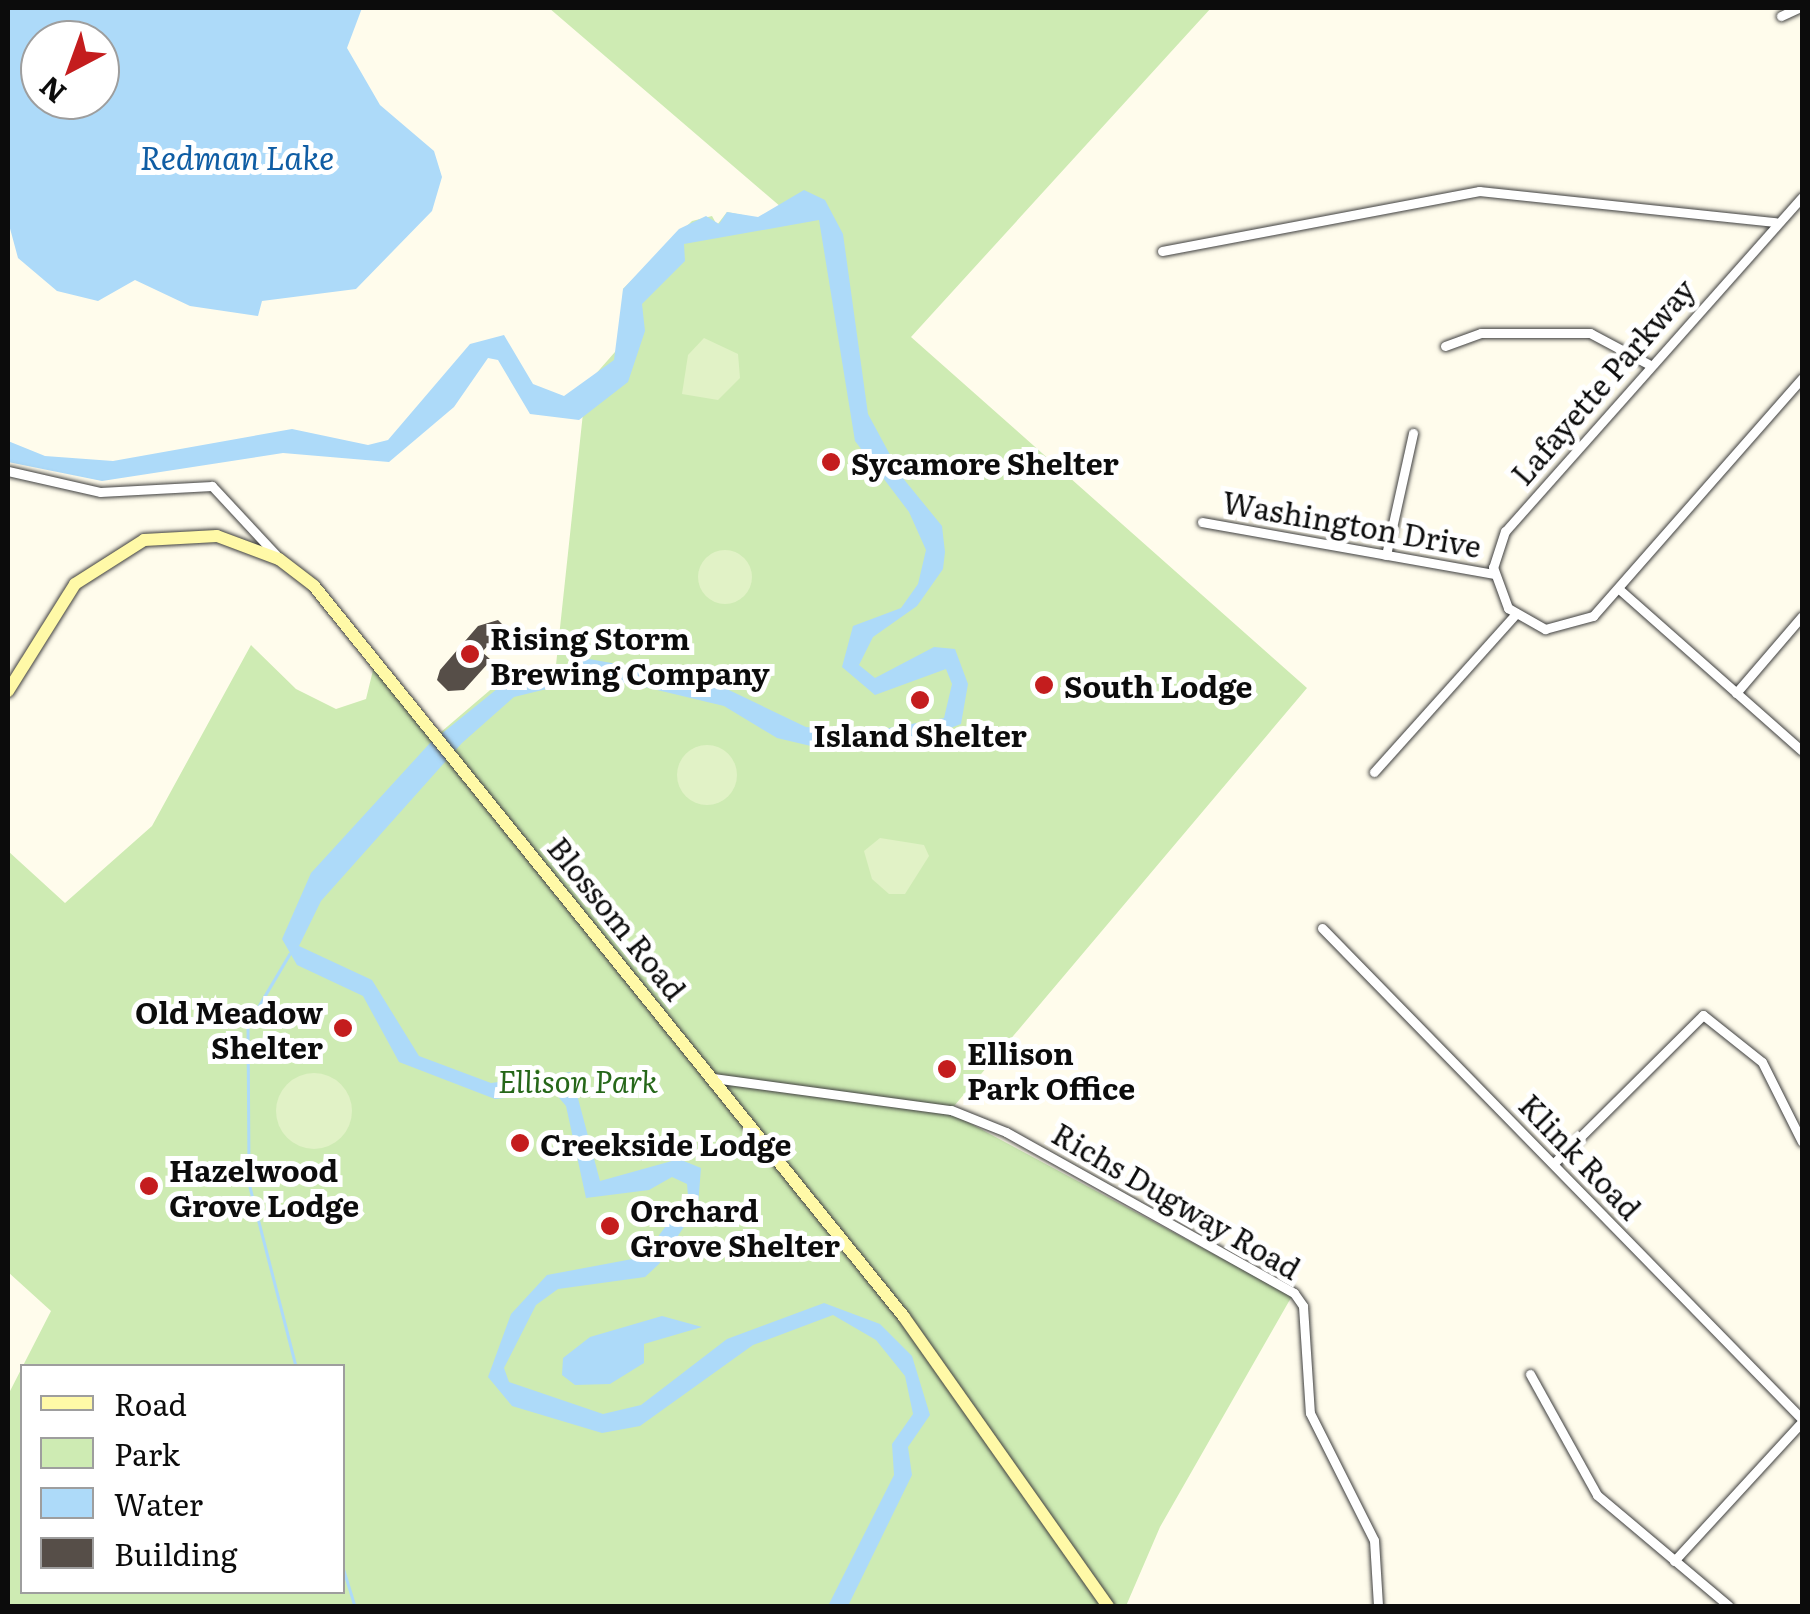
<!DOCTYPE html>
<style>
body{margin:0}
#map{position:relative;width:1810px;height:1614px;overflow:hidden;background:#fffcec;font-family:Literata,serif}
div>[style]{position:absolute}
.green>*{inset:0;background:#ceebb3}
.pitch>*{inset:0;background:#e1f2c6}
.round{border-radius:50%}
.water>*{inset:0;background:#addaf9}
.stream>*{height:2.5px;margin:-1.25px;padding:0 1.25px;transform-origin:1.25px;border-radius:1.25px;background:#addaf9}
.building>*{inset:0;background:#564e48}
.roads{filter:drop-shadow(0 0 2px #3f3f3f) drop-shadow(0 0 2px #3f3f3f)}
.street>*{height:9px;margin:-4.5px;padding:0 4.5px;transform-origin:4.5px;border-radius:4.5px;background:#fff}
.secondary>*{height:12px;margin:-6px;padding:0 6px;transform-origin:6px;border-radius:6px;background:#fff9a7}
.dots>*{width:28px;height:28px;translate:-50% -50%;box-sizing:border-box;border:5px solid #fff;border-radius:50%}
span{translate:-50% -50%;white-space:nowrap;text-align:center;line-height:1.15;-webkit-text-stroke:10px #fff;paint-order:stroke}
.street-label{font-size:30px;color:#0c0c0c}
.poi-label{font-size:30px;color:#0c0c0c;font-weight:700}
.left{translate:0 -50%;text-align:left}
.right{translate:-100% -50%;text-align:right}
.park-label{font-size:30px;color:#266719;font-style:italic}
.water-label{font-size:32px;color:#0f5da4;font-style:italic}
.frame{position:absolute;inset:0;border:10px solid #0c0c0c;pointer-events:none}
.legend{position:absolute;left:20px;top:1364px;width:325px;height:230px;box-sizing:border-box;background:#fff;border:2px solid #9e9e9e;margin:0;padding:12px 18px;list-style:none;font-size:30px;color:#0c0c0c}
.legend li{display:flex;align-items:center;gap:20px;height:50px}
.legend b{width:50px;border:2px solid #9e9e9e}
.north{position:absolute;left:20px;top:20px;width:100px;height:100px;box-sizing:border-box;background:#fff;border:2px solid #9e9e9e;border-radius:50%;rotate:221deg;font-size:28px;font-weight:700;line-height:40px;text-align:center;color:#0c0c0c}
.north::after{content:'';display:block;margin:auto;width:35px;height:45px;background:#c41d1e;clip-path:polygon(50% 0,100% 100%,50% 72%,0 100%)}
</style>
<div id="map">
<div class="green">
<i style="clip-path:polygon(evenodd,549px 8px,1211px 8px,911px 337px,1307px 688px,949px 1112px,1292px 1296px,1160px 1527px,1126px 1606px,8px 1606px,8px 1395px,51px 1311px,8px 1272px,8px 851px,65px 903px,152px 826px,251px 645px,296px 689px,336px 709px,366px 699px,374px 666px,434px 738px,496px 685px,556px 665px,586px 385px,622px 344px,623px 289px,692px 221px,712px 216px,717px 225px,727px 212px,758px 218px,781px 207px,549px 8px,22px 1366px,342px 1366px,342px 1592px,22px 1592px,22px 1366px)"></i>
</div>
<div class="pitch">
<i style="clip-path:polygon(704px 338px,738px 354px,740px 378px,718px 400px,682px 394px,688px 355px)"></i>
<i class="round" style="left:698px;top:550px;width:54px;height:54px"></i>
<i class="round" style="left:677px;top:745px;width:60px;height:60px"></i>
<i style="clip-path:polygon(880px 838px,924px 845px,929px 856px,905px 894px,889px 894px,872px 879px,864px 851px)"></i>
<i class="round" style="left:276px;top:1073px;width:76px;height:76px"></i>
</div>
<div class="water">
<i style="clip-path:polygon(evenodd,8px 8px,362px 8px,347px 48px,380px 105px,434px 151px,442px 177px,432px 211px,356px 289px,262px 301px,258px 316px,190px 306px,135px 280px,98px 301px,57px 291px,18px 258px,8px 221px,8px 8px,40px 40px,100px 40px,100px 100px,40px 100px,40px 40px)"></i>
<i style="clip-path:polygon(804px 190px,825px 200px,843px 234px,868px 414px,902px 477px,942px 526px,945px 552px,943px 569px,917px 606px,873px 637px,859px 665px,875px 678px,934px 647px,955px 649px,968px 684px,961px 724px,906px 745px,815px 747px,777px 738px,724px 706px,628px 683px,563px 685px,514px 697px,462px 743px,321px 901px,299px 946px,372px 980px,419px 1056px,491px 1083px,571px 1072px,600px 1181px,679px 1159px,701px 1168px,698px 1206px,659px 1264px,645px 1277px,558px 1289px,536px 1305px,504px 1368px,509px 1382px,603px 1414px,641px 1405px,727px 1339px,824px 1303px,880px 1324px,912px 1356px,930px 1415px,908px 1447px,912px 1475px,848px 1606px,828px 1606px,894px 1475px,892px 1444px,913px 1414px,905px 1376px,876px 1340px,833px 1315px,753px 1345px,640px 1426px,602px 1433px,512px 1406px,488px 1377px,511px 1314px,547px 1275px,643px 1257px,688px 1196px,687px 1184px,672px 1177px,649px 1190px,586px 1198px,566px 1106px,555px 1093px,495px 1099px,399px 1062px,363px 996px,297px 965px,282px 939px,311px 873px,430px 743px,512px 677px,589px 659px,708px 680px,806px 727px,867px 732px,944px 718px,952px 684px,946px 669px,875px 695px,842px 667px,853px 626px,901px 608px,918px 584px,926px 550px,909px 512px,855px 441px,819px 220px,684px 244px,685px 261px,642px 304px,645px 331px,628px 382px,579px 420px,530px 414px,498px 360px,488px 358px,454px 407px,389px 462px,283px 453px,102px 481px,8px 462px,8px 441px,45px 456px,113px 461px,292px 429px,368px 445px,388px 440px,470px 344px,504px 335px,533px 384px,564px 396px,614px 360px,623px 289px,679px 229px,706px 216px,719px 224px,727px 212px,758px 217px)"></i>
<i style="clip-path:polygon(662px 1316px,702px 1327px,644px 1344px,644px 1363px,610px 1384px,575px 1385px,562px 1375px,563px 1358px,590px 1337px)"></i>
</div>
<div class="stream">
<i style="left:290px;top:954px;width:82px;rotate:120.6deg"></i>
<i style="left:248px;top:1025px;width:158px;rotate:89.6deg"></i>
<i style="left:249px;top:1183px;width:189px;rotate:75.6deg"></i>
<i style="left:342px;top:1564px;width:44px;rotate:72.8deg"></i>
</div>
<div class="building">
<i style="clip-path:polygon(498px 620px,505px 627px,482px 652px,491px 660px,464px 690px,448px 691px,437px 680px,440px 670px,478px 626px)"></i>
</div>
<div class="roads">
<div class="street">
<i style="left:1781px;top:16px;width:19px;rotate:-25deg"></i>
<i style="left:1802px;top:197px;width:447px;rotate:131.6deg"></i>
<i style="left:1505px;top:531px;width:38px;rotate:108deg"></i>
<i style="left:1493px;top:567px;width:44px;rotate:69.9deg"></i>
<i style="left:1508px;top:608px;width:43px;rotate:29.6deg"></i>
<i style="left:1545px;top:629px;width:50px;rotate:-15.2deg"></i>
<i style="left:1593px;top:616px;width:317px;rotate:-48.7deg"></i>
<i style="left:1162px;top:251px;width:323px;rotate:-10.7deg"></i>
<i style="left:1479px;top:191px;width:298px;rotate:6deg"></i>
<i style="left:1445px;top:346px;width:38px;rotate:-20deg"></i>
<i style="left:1481px;top:333px;width:109px"></i>
<i style="left:1590px;top:333px;width:66px;rotate:28.1deg"></i>
<i style="left:8px;top:471px;width:94px;rotate:12.9deg"></i>
<i style="left:100px;top:492px;width:112px;rotate:-3.1deg"></i>
<i style="left:212px;top:486px;width:97px;rotate:47.1deg"></i>
<i style="left:1202px;top:522px;width:297px;rotate:10.1deg"></i>
<i style="left:1386px;top:555px;width:125px;rotate:-77.5deg"></i>
<i style="left:1619px;top:589px;width:244px;rotate:41.5deg"></i>
<i style="left:1736px;top:693px;width:101px;rotate:-49.4deg"></i>
<i style="left:1374px;top:772px;width:211px;rotate:-48.1deg"></i>
<i style="left:1322px;top:928px;width:687px;rotate:45.65deg"></i>
<i style="left:713px;top:1078px;width:240px;rotate:7.7deg"></i>
<i style="left:951px;top:1110px;width:59px;rotate:21.8deg"></i>
<i style="left:1006px;top:1132px;width:330px;rotate:29.2deg"></i>
<i style="left:1294px;top:1293px;width:16px;rotate:55deg"></i>
<i style="left:1303px;top:1306px;width:107px;rotate:86.3deg"></i>
<i style="left:1310px;top:1413px;width:142px;rotate:63.3deg"></i>
<i style="left:1374px;top:1540px;width:66px;rotate:86.5deg"></i>
<i style="left:1554px;top:1163px;width:210px;rotate:-44.8deg"></i>
<i style="left:1703px;top:1015px;width:75px;rotate:38.5deg"></i>
<i style="left:1762px;top:1062px;width:89px;rotate:63.4deg"></i>
<i style="left:1530px;top:1374px;width:138px;rotate:61deg"></i>
<i style="left:1597px;top:1495px;width:172px;rotate:40.1deg"></i>
<i style="left:1674px;top:1561px;width:189px;rotate:-47.4deg"></i>
</div>
<div class="secondary">
<i style="left:8px;top:691px;width:126px;rotate:-57.9deg"></i>
<i style="left:75px;top:584px;width:82px;rotate:-32.5deg"></i>
<i style="left:144px;top:540px;width:73px;rotate:-3.1deg"></i>
<i style="left:217px;top:536px;width:66px;rotate:20.4deg"></i>
<i style="left:279px;top:559px;width:44px;rotate:37.6deg"></i>
<i style="left:314px;top:586px;width:939px;rotate:51.09deg"></i>
<i style="left:904px;top:1317px;width:354px;rotate:54.8deg"></i>
</div>
</div>
<div class="dots">
<i style="left:831px;top:462px;background:#c41d1e"></i>
<i style="left:470px;top:654px;background:#c41d1e"></i>
<i style="left:1044px;top:685px;background:#c41d1e"></i>
<i style="left:920px;top:700px;background:#c41d1e"></i>
<i style="left:343px;top:1028px;background:#c41d1e"></i>
<i style="left:947px;top:1069px;background:#c41d1e"></i>
<i style="left:520px;top:1143px;background:#c41d1e"></i>
<i style="left:149px;top:1186px;background:#c41d1e"></i>
<i style="left:610px;top:1226px;background:#c41d1e"></i>
</div>
<div class="street-label">
<span style="left:1602px;top:381px;rotate:-49deg">Lafayette Parkway</span>
<span style="left:1352px;top:523px;rotate:10deg">Washington Drive</span>
<span style="left:618px;top:918px;rotate:51deg">Blossom Road</span>
<span style="left:1581px;top:1156px;rotate:46deg">Klink Road</span>
<span style="left:1177px;top:1200px;rotate:30deg">Richs Dugway Road</span>
</div>
<div class="poi-label">
<span class="left" style="left:851px;top:462px">Sycamore Shelter</span>
<span class="left" style="left:490px;top:654px">Rising Storm<br>Brewing Company</span>
<span class="left" style="left:1064px;top:685px">South Lodge</span>
<span style="left:920px;top:734px">Island Shelter</span>
<span class="right" style="left:323px;top:1028px">Old Meadow<br>Shelter</span>
<span class="left" style="left:967px;top:1069px">Ellison<br>Park Office</span>
<span class="left" style="left:540px;top:1143px">Creekside Lodge</span>
<span class="left" style="left:169px;top:1186px">Hazelwood<br>Grove Lodge</span>
<span class="left" style="left:630px;top:1226px">Orchard<br>Grove Shelter</span>
</div>
<div class="park-label">
<span style="left:578px;top:1080px">Ellison Park</span>
</div>
<div class="water-label">
<span style="left:237px;top:156px">Redman Lake</span>
</div>
<div class="frame"></div>
<ul class="legend">
<li><b style="height:12px;background:#fff9a7"></b>Road</li>
<li><b style="height:28px;background:#ceebb3"></b>Park</li>
<li><b style="height:28px;background:#addaf9"></b>Water</li>
<li><b style="height:28px;background:#564e48"></b>Building</li>
</ul>
<div class="north">N</div>
</div>
